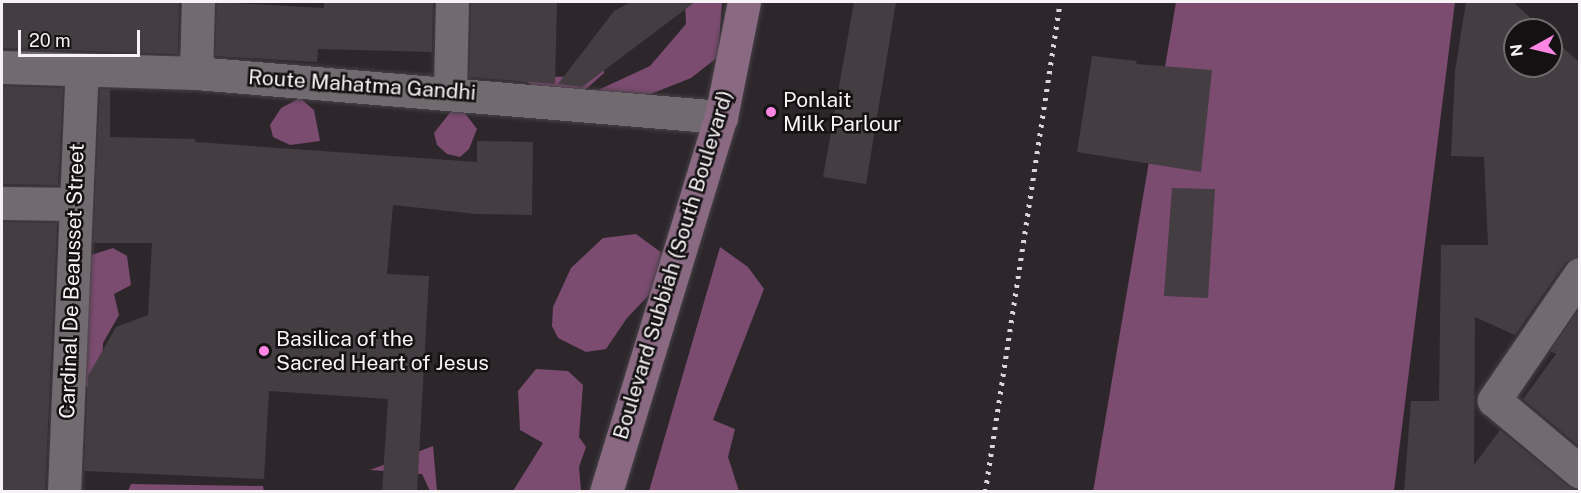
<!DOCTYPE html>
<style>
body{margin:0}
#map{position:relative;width:1581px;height:493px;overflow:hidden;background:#2d272b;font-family:"Public Sans",sans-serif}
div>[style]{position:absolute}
.forest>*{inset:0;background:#7b4b70}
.building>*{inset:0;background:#443d42}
.roads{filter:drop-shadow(0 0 2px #474246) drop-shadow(0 0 2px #474246)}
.minor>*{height:33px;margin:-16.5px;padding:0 16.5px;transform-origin:16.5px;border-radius:16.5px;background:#716a6f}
.tertiary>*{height:33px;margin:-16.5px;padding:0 16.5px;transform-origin:16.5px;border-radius:16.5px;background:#716a6f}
.secondary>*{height:33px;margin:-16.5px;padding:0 16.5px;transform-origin:16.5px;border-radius:16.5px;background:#8a6983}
.rail>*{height:4.5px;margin-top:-2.25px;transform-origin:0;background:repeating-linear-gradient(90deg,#dbd6d9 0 3px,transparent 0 9px)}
.dots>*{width:16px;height:16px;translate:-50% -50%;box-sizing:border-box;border:3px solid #141113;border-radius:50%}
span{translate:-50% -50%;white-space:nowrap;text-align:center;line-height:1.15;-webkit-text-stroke:5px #141113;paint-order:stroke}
.street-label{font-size:21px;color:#f7f2f5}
.poi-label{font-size:21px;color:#f7f2f5}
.left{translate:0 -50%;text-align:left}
.frame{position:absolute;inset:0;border:3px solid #f7f2f5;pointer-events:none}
.north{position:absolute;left:1503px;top:18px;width:60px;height:60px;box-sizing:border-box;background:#141113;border:2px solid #6f6b6d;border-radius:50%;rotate:262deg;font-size:16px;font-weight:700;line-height:24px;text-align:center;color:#f7f2f5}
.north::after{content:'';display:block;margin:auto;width:21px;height:27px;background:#fc86e3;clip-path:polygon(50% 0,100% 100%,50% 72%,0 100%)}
.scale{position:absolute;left:18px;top:30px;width:122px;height:27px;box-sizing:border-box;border:3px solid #f7f2f5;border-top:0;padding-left:8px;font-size:18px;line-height:21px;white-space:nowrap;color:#f7f2f5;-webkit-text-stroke:4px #141113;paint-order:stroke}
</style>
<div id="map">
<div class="forest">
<i style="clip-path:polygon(685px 2px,722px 2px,718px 57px,691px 78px,628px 103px,583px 97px,650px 66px,686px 24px)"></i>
<i style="clip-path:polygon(1176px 2px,1455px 2px,1394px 491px,1093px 492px)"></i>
<i style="clip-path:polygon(604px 63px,604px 73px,585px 90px,536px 87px,525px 81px,527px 76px,570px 77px)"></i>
<i style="clip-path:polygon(300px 98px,314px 110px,320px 141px,290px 145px,273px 137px,270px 125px,281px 108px)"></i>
<i style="clip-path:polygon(461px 108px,477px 129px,469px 149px,460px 157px,447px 154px,437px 145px,434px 133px,452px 110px)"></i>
<i style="clip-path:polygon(636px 234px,662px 253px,650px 294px,627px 318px,606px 349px,586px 352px,558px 338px,552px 326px,553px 307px,571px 268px,603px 238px)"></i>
<i style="clip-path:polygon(720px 247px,748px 267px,764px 289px,713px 420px,735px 429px,728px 457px,739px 491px,649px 491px)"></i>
<i style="clip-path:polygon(113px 248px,127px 256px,131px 285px,114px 294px,119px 315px,103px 343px,102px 372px,94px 390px,77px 383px,85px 257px)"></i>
<i style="clip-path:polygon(536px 369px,568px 371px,583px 385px,579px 437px,586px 447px,579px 467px,581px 491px,513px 491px,543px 443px,520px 430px,518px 391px)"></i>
<i style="clip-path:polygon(433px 446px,437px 491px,430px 491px,422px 474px,370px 470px)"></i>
<i style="clip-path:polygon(131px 484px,263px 486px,264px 491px,128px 491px)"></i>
</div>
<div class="building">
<i style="clip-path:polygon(2px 2px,179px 2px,178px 54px,2px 48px)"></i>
<i style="clip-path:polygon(217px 2px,324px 8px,324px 2px,433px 2px,432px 52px,318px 49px,317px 62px,215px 56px)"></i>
<i style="clip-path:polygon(471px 2px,557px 2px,555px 84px,469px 77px)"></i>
<i style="clip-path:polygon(631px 2px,695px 2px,582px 87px,558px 84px,614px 11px)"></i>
<i style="clip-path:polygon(854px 2px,896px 2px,866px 184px,823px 177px)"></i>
<i style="clip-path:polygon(1466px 2px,1513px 2px,1544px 30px,1515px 30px,1515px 66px,1551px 66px,1551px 37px,1580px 63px,1580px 256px,1565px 263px,1515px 335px,1475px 317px,1474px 465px,1500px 430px,1568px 486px,1580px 492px,1404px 492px,1411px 401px,1439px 401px,1441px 245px,1488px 245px,1484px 157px,1451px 156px,1455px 71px)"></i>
<i style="clip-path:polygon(1092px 56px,1137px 61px,1136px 64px,1212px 70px,1201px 172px,1077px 152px)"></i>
<i style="clip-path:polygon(2px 86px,63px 88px,58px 185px,2px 184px)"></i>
<i style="clip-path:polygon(100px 89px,110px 89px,110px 137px,195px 139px,195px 142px,477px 162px,477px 141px,533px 142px,532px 215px,476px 214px,393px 205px,387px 274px,429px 276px,417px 492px,382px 492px,388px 399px,269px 391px,264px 479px,84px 471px,88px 376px,116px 327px,148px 315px,152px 243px,93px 243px)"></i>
<i style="clip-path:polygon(1172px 188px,1215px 189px,1208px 298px,1164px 296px)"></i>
<i style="clip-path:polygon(2px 222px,57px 223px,45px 492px,2px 492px)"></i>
<i style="clip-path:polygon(1580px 308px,1580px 447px,1523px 399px,1556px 354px,1550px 351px)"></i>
</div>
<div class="roads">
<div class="minor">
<i style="left:196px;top:73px;width:71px;rotate:-88.4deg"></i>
<i style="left:450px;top:91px;width:89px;rotate:-88.7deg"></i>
<i style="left:2px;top:203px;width:72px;rotate:0.8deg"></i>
<i style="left:1580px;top:274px;width:153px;rotate:124.3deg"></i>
<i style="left:1494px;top:400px;width:112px;rotate:39.9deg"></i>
<i style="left:64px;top:492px;width:421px;rotate:-87.6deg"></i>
</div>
<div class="tertiary">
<i style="left:2px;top:67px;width:194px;rotate:1.8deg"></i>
<i style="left:196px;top:73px;width:527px;rotate:4.79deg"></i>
</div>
<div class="secondary">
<i style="left:606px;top:492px;width:392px;rotate:-73deg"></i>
<i style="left:721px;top:117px;width:117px;rotate:-78.7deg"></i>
</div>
</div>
<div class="rail">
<i style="left:985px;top:492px;width:496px;rotate:-81.3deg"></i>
</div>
<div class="dots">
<i style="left:771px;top:112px;background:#fc86e3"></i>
<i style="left:264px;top:351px;background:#fc86e3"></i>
</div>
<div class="street-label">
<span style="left:362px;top:85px;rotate:4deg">Route Mahatma Gandhi</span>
<span style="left:673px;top:265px;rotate:-73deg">Boulevard Subbiah (South Boulevard)</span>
<span style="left:72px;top:281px;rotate:-88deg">Cardinal De Beausset Street</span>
</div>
<div class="poi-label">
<span class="left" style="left:783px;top:112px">Ponlait<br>Milk Parlour</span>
<span class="left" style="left:276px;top:351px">Basilica of the<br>Sacred Heart of Jesus</span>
</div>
<div class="frame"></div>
<div class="north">N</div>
<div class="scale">20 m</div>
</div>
